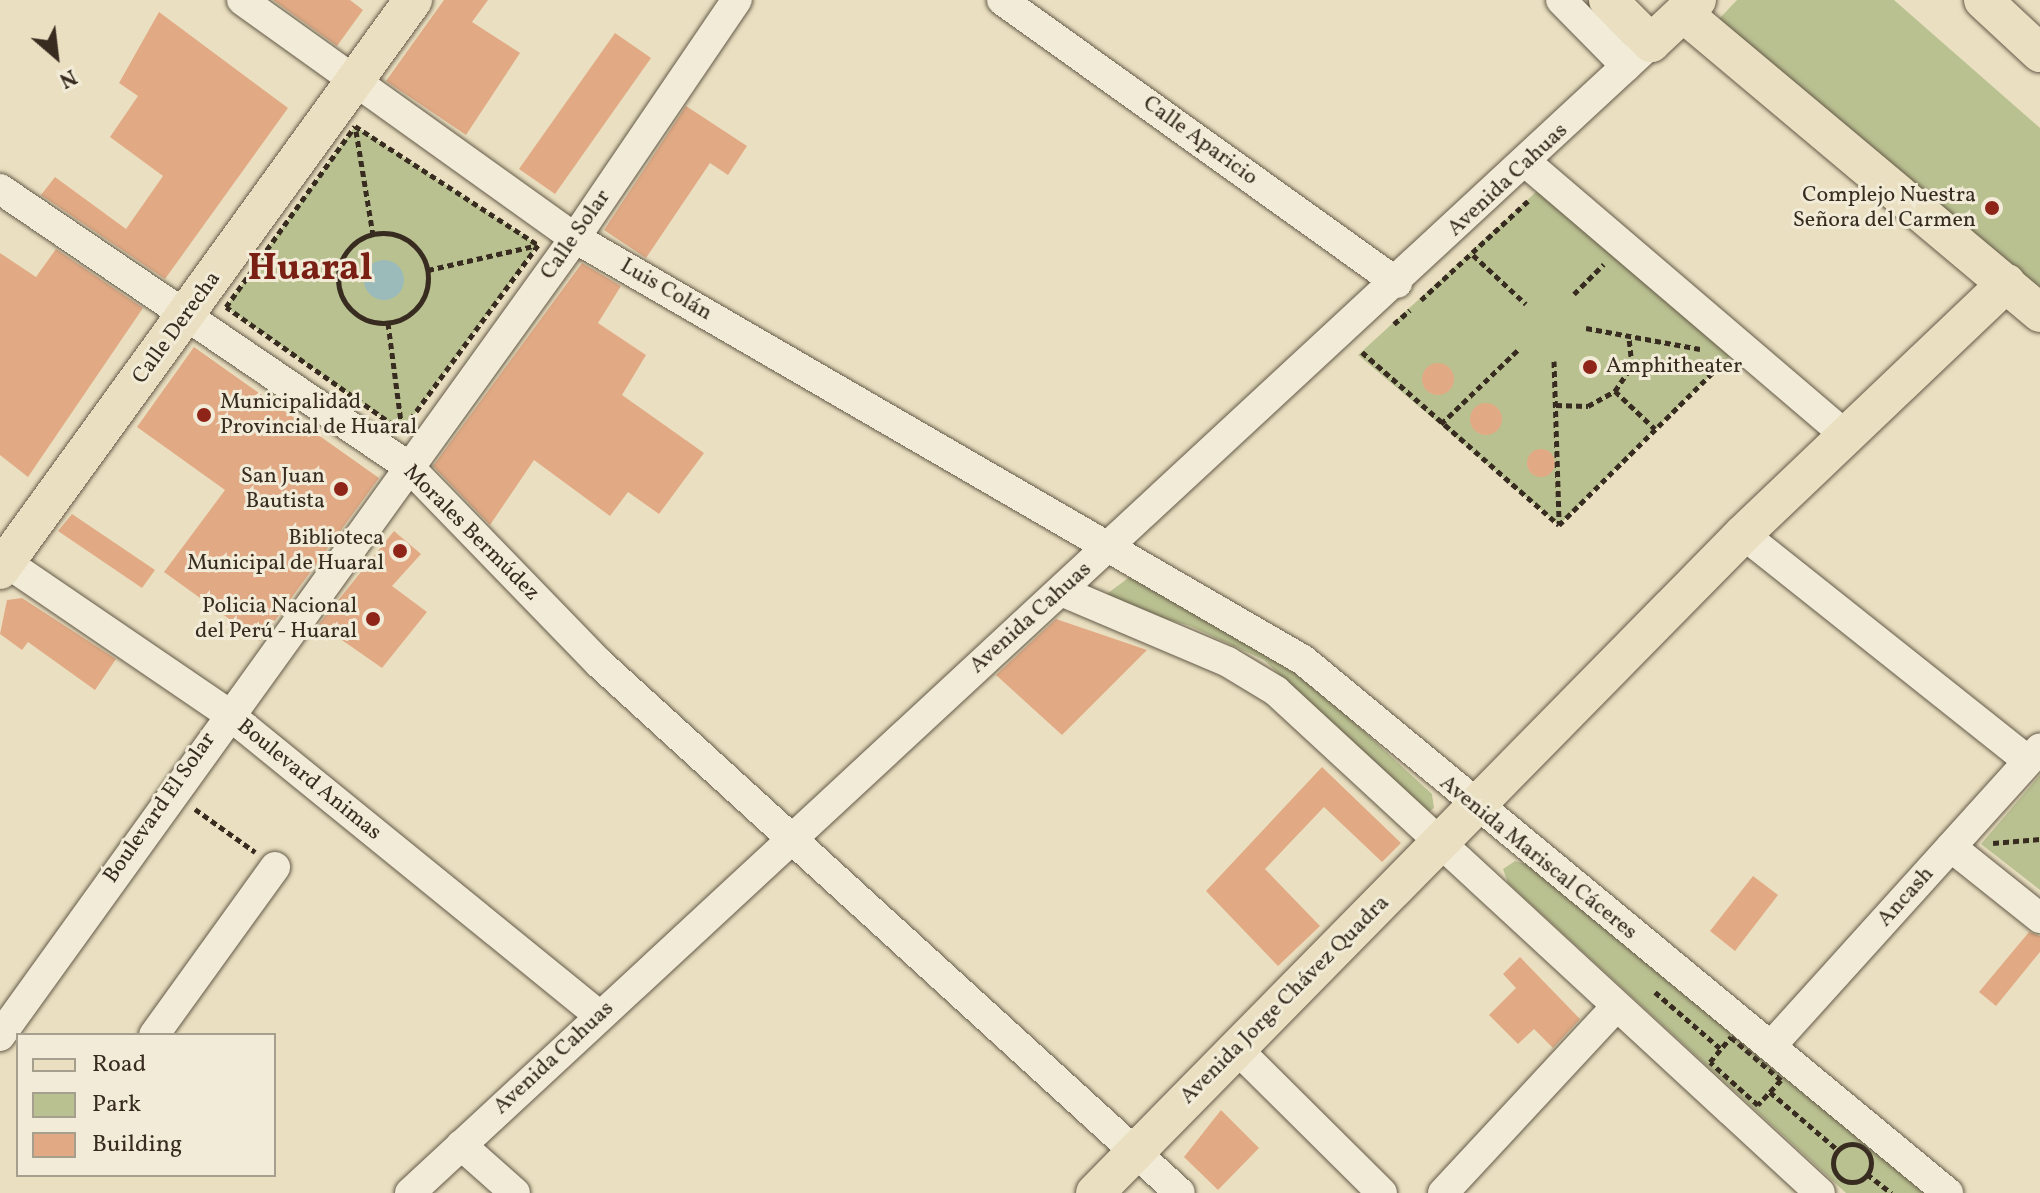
<!DOCTYPE html>
<meta charset="utf-8">
<style>
body{margin:0}
#map{position:relative;width:2040px;height:1193px;overflow:hidden;background:#eae0c1;font-family:Vollkorn,serif}
div>[style]{position:absolute}
.green>*{inset:0;background:#bac191}
.water>*{inset:0;background:#9abbba}
.round{border-radius:50%}
.building>*{inset:0;background:#e1aa85}
.path>*{height:5px;margin-top:-2.5px;transform-origin:0;background:repeating-linear-gradient(90deg,#382c20 0 6px,transparent 0 10px)}
.path>.ring{margin:-2.5px;padding:0;box-sizing:content-box;background:none;border:5px solid #382c20;border-radius:50%}
.roads{filter:drop-shadow(0 0 2px #645948) drop-shadow(0 0 2px #645948)}
.minor>*{height:30px;margin:-15px;padding:0 15px;transform-origin:15px;border-radius:15px;background:#f1ebd7}
.major>*{height:38px;margin:-19px;padding:0 19px;transform-origin:19px;border-radius:19px;background:#eae0c1}
.dots>*{width:22px;height:22px;translate:-50% -50%;box-sizing:border-box;border:4px solid #f1ebd7;border-radius:50%}
span{translate:-50% -50%;white-space:nowrap;text-align:center;line-height:1.15;-webkit-text-stroke:6px #f1ebd7;paint-order:stroke}
.street-label{font-size:22px;color:#382c20}
.poi-label{font-size:22px;color:#382c20}
.right{translate:-100% -50%;text-align:right}
.left{translate:0 -50%;text-align:left}
.town-label{font-size:38px;color:#7a1f14;font-weight:700}
.legend{position:absolute;left:16px;top:1033px;width:260px;height:144px;box-sizing:border-box;background:#f1ebd7;border:2px solid #a79f8e;margin:0;padding:10px 14px;list-style:none;font-size:24px;color:#382c20}
.legend li{display:flex;align-items:center;gap:16px;height:40px}
.legend b{width:40px;border:2px solid #a79f8e}
.north{position:absolute;left:16px;top:16px;width:80px;height:80px;-webkit-text-stroke:6px #f1ebd7;paint-order:stroke;rotate:152deg;font-size:22px;font-weight:700;line-height:32px;text-align:center;color:#382c20}
.north::after{content:'';display:block;margin:auto;width:28px;height:36px;background:#382c20;clip-path:polygon(50% 0,100% 100%,50% 72%,0 100%)}
</style>
<div id="map">
<div class="green">
<i style="clip-path:polygon(1737px 0,1894px 0,2040px 128px,2040px 288px,1718px 20px)"></i>
<i style="clip-path:polygon(355px 126px,538px 245px,402px 431px,226px 307px)"></i>
<i style="clip-path:polygon(1547px 182px,1740px 346px,1559px 525px,1358px 355px)"></i>
<i style="clip-path:polygon(1135px 573px,1310px 682px,1432px 794px,1434px 808px,1427px 813px,1264px 660px,1190px 626px,1100px 599px)"></i>
<i style="clip-path:polygon(2040px 775px,2040px 890px,1981px 844px)"></i>
<i style="clip-path:polygon(1515px 861px,1529px 865px,1930px 1193px,1846px 1193px,1508px 883px,1503px 869px)"></i>
</div>
<div class="water">
<i class="round" style="left:364px;top:260px;width:40px;height:40px"></i>
</div>
<div class="building">
<i style="clip-path:polygon(273px 0,350px 0,363px 10px,337px 46px)"></i>
<i style="clip-path:polygon(444px 0,488px 0,472px 22px,520px 53px,466px 135px,386px 81px)"></i>
<i style="clip-path:polygon(159px 12px,288px 108px,165px 279px,41px 195px,55px 177px,126px 229px,163px 176px,110px 137px,138px 96px,119px 83px)"></i>
<i style="clip-path:polygon(615px 33px,651px 58px,555px 194px,519px 169px)"></i>
<i style="clip-path:polygon(686px 106px,747px 146px,728px 175px,710px 163px,646px 258px,604px 230px)"></i>
<i style="clip-path:polygon(56px 249px,143px 308px,28px 477px,0 455px,0 253px,36px 277px)"></i>
<i style="clip-path:polygon(582px 263px,621px 286px,598px 323px,646px 355px,622px 395px,704px 453px,659px 514px,628px 492px,610px 516px,534px 460px,490px 525px,433px 466px)"></i>
<i style="clip-path:polygon(194px 347px,379px 478px,260px 641px,164px 572px,225px 490px,137px 427px)"></i>
<i class="round" style="left:1422px;top:363px;width:32px;height:32px"></i>
<i class="round" style="left:1470px;top:403px;width:32px;height:32px"></i>
<i class="round" style="left:1527px;top:449px;width:28px;height:28px"></i>
<i style="clip-path:polygon(72px 514px,155px 570px,142px 588px,58px 531px)"></i>
<i style="clip-path:polygon(394px 531px,421px 554px,392px 586px,427px 612px,382px 668px,319px 624px)"></i>
<i style="clip-path:polygon(22px 598px,116px 659px,95px 690px,28px 642px,22px 650px,0 634px,7px 600px)"></i>
<i style="clip-path:polygon(1056px 619px,1147px 650px,1062px 735px,996px 675px)"></i>
<i style="clip-path:polygon(1322px 767px,1401px 843px,1382px 862px,1324px 807px,1265px 869px,1320px 926px,1278px 966px,1206px 891px)"></i>
<i style="clip-path:polygon(1753px 876px,1778px 895px,1735px 951px,1710px 931px)"></i>
<i style="clip-path:polygon(2029px 932px,2040px 936px,2040px 952px,1996px 1006px,1979px 992px)"></i>
<i style="clip-path:polygon(1520px 957px,1580px 1019px,1553px 1048px,1534px 1029px,1518px 1044px,1489px 1015px,1516px 988px,1503px 974px)"></i>
<i style="clip-path:polygon(1221px 1110px,1259px 1148px,1218px 1190px,1184px 1157px)"></i>
</div>
<div class="path">
<i style="left:355px;top:126px;width:218px;rotate:33deg"></i>
<i style="left:538px;top:245px;width:230px;rotate:126.2deg"></i>
<i style="left:402px;top:431px;width:215px;rotate:-144.8deg"></i>
<i style="left:226px;top:307px;width:222px;rotate:-54.5deg"></i>
<i style="left:356px;top:131px;width:105px;rotate:80.7deg"></i>
<i class="ring" style="left:338px;top:233px;width:85px;height:85px"></i>
<i style="left:1473px;top:255px;width:72px;rotate:42.8deg"></i>
<i style="left:428px;top:270px;width:109px;rotate:-12.8deg"></i>
<i style="left:1574px;top:294px;width:42px;rotate:-45deg"></i>
<i style="left:1421px;top:300px;width:146px;rotate:-42.8deg"></i>
<i style="left:388px;top:323px;width:107px;rotate:82.5deg"></i>
<i style="left:1394px;top:324px;width:21px;rotate:-41deg"></i>
<i style="left:1586px;top:328px;width:116px;rotate:10.4deg"></i>
<i style="left:1362px;top:352px;width:262px;rotate:41.3deg"></i>
<i style="left:1559px;top:525px;width:230px;rotate:-44.8deg"></i>
<i style="left:1554px;top:361px;width:163px;rotate:88.2deg"></i>
<i style="left:1615px;top:391px;width:55px;rotate:43.5deg"></i>
<i style="left:1556px;top:405px;width:32px;rotate:2deg"></i>
<i style="left:1588px;top:406px;width:31px;rotate:-29deg"></i>
<i style="left:1615px;top:391px;width:30px;rotate:-56deg"></i>
<i style="left:1632px;top:366px;width:31px;rotate:-96deg"></i>
<i style="left:1441px;top:424px;width:107px;rotate:-43.9deg"></i>
<i style="left:195px;top:809px;width:74px;rotate:35.6deg"></i>
<i style="left:1993px;top:843px;width:47px;rotate:-4.9deg"></i>
<i style="left:1655px;top:992px;width:87px;rotate:40.8deg"></i>
<i style="left:1731px;top:1037px;width:66px;rotate:40.7deg"></i>
<i style="left:1781px;top:1080px;width:34px;rotate:133deg"></i>
<i style="left:1758px;top:1105px;width:64px;rotate:-138.1deg"></i>
<i style="left:1710px;top:1062px;width:33px;rotate:-50deg"></i>
<i style="left:1770px;top:1092px;width:89px;rotate:40.5deg"></i>
<i class="ring" style="left:1833px;top:1144px;width:33px;height:33px"></i>
<i style="left:1867px;top:1174px;width:31px;rotate:38deg"></i>
</div>
<div class="roads">
<div class="minor">
<i style="left:242px;top:0;width:409px;rotate:35.6deg"></i>
<i style="left:575px;top:238px;width:841px;rotate:30.1deg"></i>
<i style="left:1303px;top:660px;width:837px;rotate:39.57deg"></i>
<i style="left:1002px;top:0;width:486px;rotate:35.6deg"></i>
<i style="left:1561px;top:0;width:93px;rotate:45.4deg"></i>
<i style="left:1528px;top:164px;width:417px;rotate:40.5deg"></i>
<i style="left:0;top:189px;width:493px;rotate:34.2deg"></i>
<i style="left:408px;top:466px;width:274px;rotate:45.9deg"></i>
<i style="left:599px;top:663px;width:786px;rotate:42.37deg"></i>
<i style="left:1743px;top:534px;width:364px;rotate:38.5deg"></i>
<i style="left:0;top:558px;width:275px;rotate:34.3deg"></i>
<i style="left:227px;top:713px;width:479px;rotate:39.1deg"></i>
<i style="left:1061px;top:591px;width:181px;rotate:23deg"></i>
<i style="left:1228px;top:662px;width:56px;rotate:31.1deg"></i>
<i style="left:1276px;top:691px;width:740px;rotate:42.7deg"></i>
<i style="left:1951px;top:847px;width:114px;rotate:38.6deg"></i>
<i style="left:154px;top:1035px;width:207px;rotate:-54.2deg"></i>
<i style="left:0;top:1036px;width:984px;rotate:-54.23deg"></i>
<i style="left:575px;top:238px;width:288px;rotate:-55.8deg"></i>
<i style="left:1771px;top:1046px;width:401px;rotate:-47.9deg"></i>
<i style="left:1235px;top:1047px;width:207px;rotate:44.8deg"></i>
<i style="left:461px;top:1145px;width:72px;rotate:41.6deg"></i>
<i style="left:410px;top:1193px;width:1692px;rotate:-42.82deg"></i>
<i style="left:1443px;top:1193px;width:255px;rotate:-47.1deg"></i>
</div>
<div class="major">
<i style="left:1608px;top:0;width:61px;rotate:45deg"></i>
<i style="left:1651px;top:43px;width:63px;rotate:-43.1deg"></i>
<i style="left:1983px;top:0;width:78px;rotate:42.9deg"></i>
<i style="left:1684px;top:14px;width:465px;rotate:40deg"></i>
<i style="left:0;top:570px;width:704px;rotate:-54.07deg"></i>
<i style="left:1095px;top:1193px;width:924px;rotate:-45.48deg"></i>
<i style="left:1743px;top:534px;width:364px;rotate:-43.6deg"></i>
</div>
</div>
<div class="dots">
<i style="left:1992px;top:208px;background:#8f2418"></i>
<i style="left:1590px;top:367px;background:#8f2418"></i>
<i style="left:204px;top:415px;background:#8f2418"></i>
<i style="left:341px;top:489px;background:#8f2418"></i>
<i style="left:400px;top:551px;background:#8f2418"></i>
<i style="left:373px;top:619px;background:#8f2418"></i>
</div>
<div class="street-label">
<span style="left:1200px;top:141px;rotate:36deg">Calle Aparicio</span>
<span style="left:1508px;top:180px;rotate:-43deg">Avenida Cahuas</span>
<span style="left:576px;top:235px;rotate:-55deg">Calle Solar</span>
<span style="left:666px;top:290px;rotate:30deg">Luis Colán</span>
<span style="left:177px;top:328px;rotate:-54deg">Calle Derecha</span>
<span style="left:471px;top:533px;rotate:45deg">Morales Bermúdez</span>
<span style="left:1031px;top:618px;rotate:-42deg">Avenida Cahuas</span>
<span style="left:309px;top:780px;rotate:39deg">Boulevard Animas</span>
<span style="left:160px;top:808px;rotate:-55deg">Boulevard El Solar</span>
<span style="left:1538px;top:858px;rotate:39deg">Avenida Mariscal Cáceres</span>
<span style="left:1906px;top:897px;rotate:-48deg">Ancash</span>
<span style="left:1285px;top:1000px;rotate:-45deg">Avenida Jorge Chávez Quadra</span>
<span style="left:554px;top:1058px;rotate:-43deg">Avenida Cahuas</span>
</div>
<div class="poi-label">
<span class="right" style="left:1976px;top:208px">Complejo Nuestra<br>Señora del Carmen</span>
<span class="left" style="left:1606px;top:367px">Amphitheater</span>
<span class="left" style="left:220px;top:415px">Municipalidad<br>Provincial de Huaral</span>
<span class="right" style="left:325px;top:489px">San Juan<br>Bautista</span>
<span class="right" style="left:384px;top:551px">Biblioteca<br>Municipal de Huaral</span>
<span class="right" style="left:357px;top:619px">Policia Nacional<br>del Perú - Huaral</span>
</div>
<div class="town-label">
<span style="left:310px;top:270px">Huaral</span>
</div>
<ul class="legend">
<li><b style="height:10px;background:#eae0c1"></b>Road</li>
<li><b style="height:22px;background:#bac191"></b>Park</li>
<li><b style="height:22px;background:#e1aa85"></b>Building</li>
</ul>
<div class="north">N</div>
</div>
